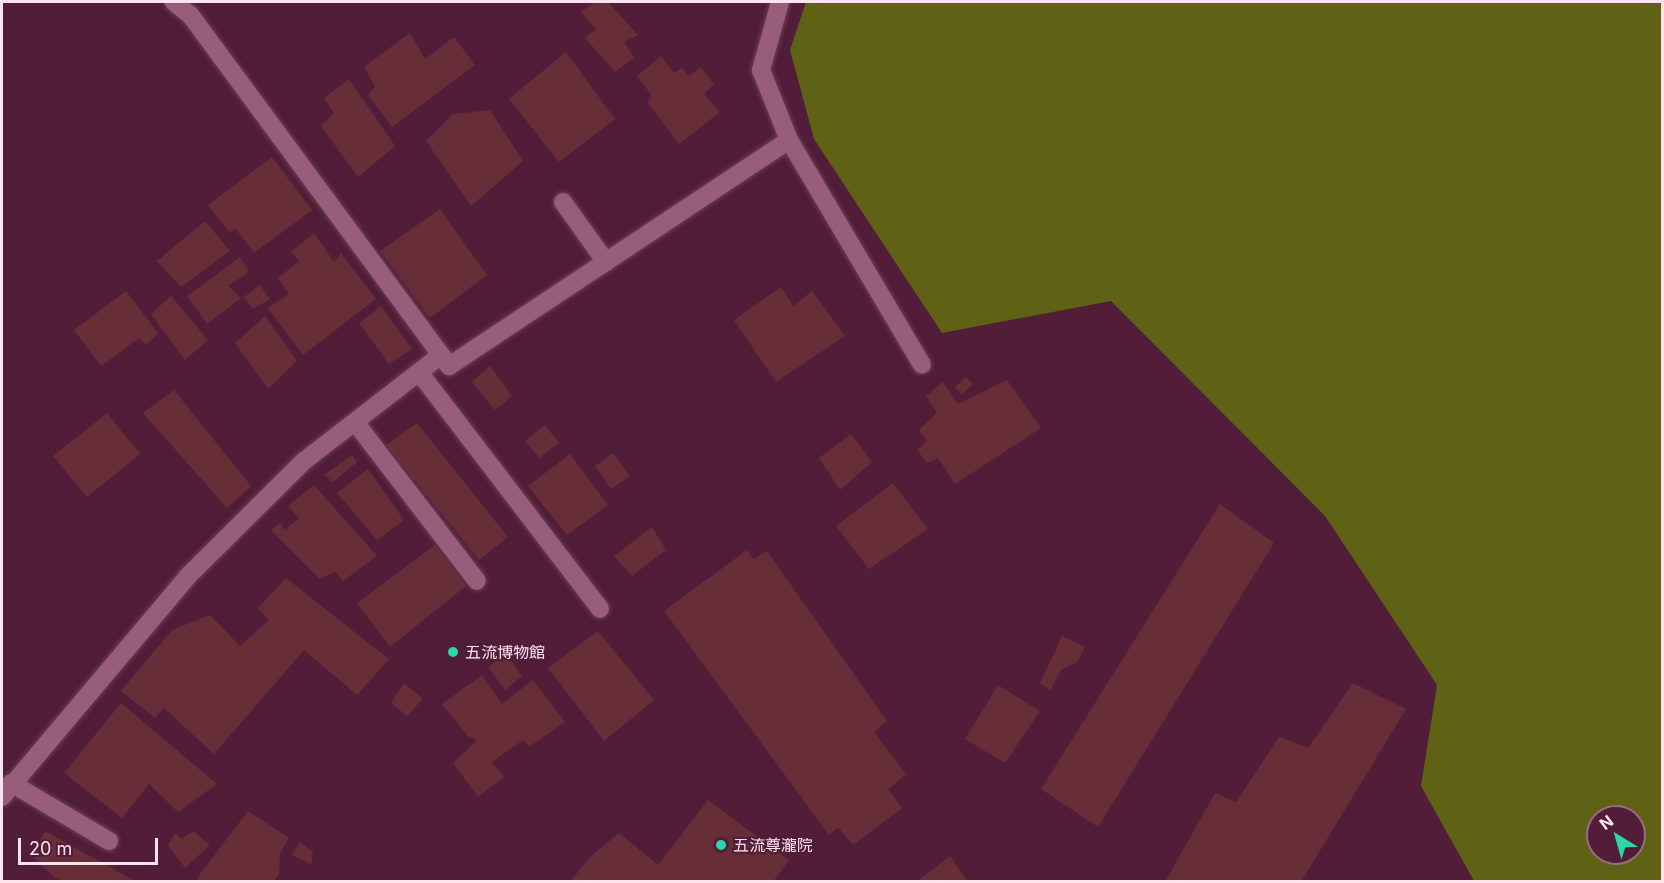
<!DOCTYPE html>
<meta charset="utf-8">
<style>
body{margin:0}
#map{position:relative;width:1664px;height:883px;overflow:hidden;background:#511d38;font-family:Inter,"Noto Sans JP",sans-serif}
div>[style]{position:absolute}
.forest>*{inset:0;background:#5f6114}
.building>*{inset:0;background:#682e38}
.roads{filter:drop-shadow(0 0 2px #693e55) drop-shadow(0 0 2px #693e55)}
.minor>*{height:18px;margin:-9px;padding:0 9px;transform-origin:9px;border-radius:9px;background:#985e79}
.dots>*{width:16px;height:16px;translate:-50% -50%;box-sizing:border-box;border:3px solid #511d38;border-radius:50%}
span{translate:-50% -50%;white-space:nowrap;text-align:center;line-height:1.15;-webkit-text-stroke:4.5px #511d38;paint-order:stroke}
.poi-label{font-size:16px;color:#ffe4ef}
.left{translate:0 -50%;text-align:left}
.frame{position:absolute;inset:0;border:3px solid #ffe4ef;pointer-events:none}
.north{position:absolute;left:1586px;top:805px;width:60px;height:60px;box-sizing:border-box;background:#511d38;border:2px solid #976d81;border-radius:50%;rotate:323deg;font-size:16px;font-weight:700;line-height:24px;text-align:center;color:#ffe4ef}
.north::after{content:'';display:block;margin:auto;width:21px;height:27px;background:#2ed4aa;clip-path:polygon(50% 0,100% 100%,50% 72%,0 100%)}
.scale{position:absolute;left:18px;top:838px;width:140px;height:27px;box-sizing:border-box;border:3px solid #ffe4ef;border-top:0;padding-left:8px;font-size:18px;line-height:21px;white-space:nowrap;color:#ffe4ef;-webkit-text-stroke:4px #511d38;paint-order:stroke}
</style>
<div id="map">
<div class="forest">
<i style="clip-path:polygon(evenodd,806px 2px,1662px 2px,1662px 881px,1474px 881px,1421px 786px,1437px 685px,1325px 516px,1111px 301px,942px 333px,814px 139px,790px 50px,806px 2px,1598px 817px,1634px 817px,1634px 853px,1598px 853px,1598px 817px)"></i>
</div>
<div class="building">
<i style="clip-path:polygon(595px 2px,608px 2px,638px 35px,624px 42px,634px 58px,615px 72px,585px 38px,596px 29px,581px 12px)"></i>
<i style="clip-path:polygon(410px 33px,425px 59px,454px 37px,475px 65px,392px 127px,368px 95px,375px 86px,364px 67px)"></i>
<i style="clip-path:polygon(566px 52px,615px 119px,559px 162px,509px 99px)"></i>
<i style="clip-path:polygon(661px 56px,674px 73px,682px 68px,689px 76px,701px 67px,714px 84px,704px 94px,720px 112px,679px 144px,648px 103px,652px 96px,637px 76px)"></i>
<i style="clip-path:polygon(349px 79px,395px 146px,358px 177px,321px 126px,334px 113px,324px 98px)"></i>
<i style="clip-path:polygon(490px 110px,523px 161px,471px 206px,426px 141px,453px 114px)"></i>
<i style="clip-path:polygon(272px 157px,312px 210px,254px 253px,235px 228px,230px 233px,208px 205px)"></i>
<i style="clip-path:polygon(440px 209px,487px 275px,430px 318px,380px 251px)"></i>
<i style="clip-path:polygon(205px 221px,230px 251px,181px 287px,157px 261px)"></i>
<i style="clip-path:polygon(314px 233px,334px 262px,341px 253px,376px 299px,303px 355px,268px 308px,289px 294px,278px 278px,299px 261px,291px 252px)"></i>
<i style="clip-path:polygon(240px 257px,249px 272px,228px 286px,241px 298px,207px 324px,187px 296px)"></i>
<i style="clip-path:polygon(260px 285px,270px 299px,253px 309px,244px 297px)"></i>
<i style="clip-path:polygon(781px 287px,793px 306px,812px 291px,845px 336px,776px 382px,734px 320px)"></i>
<i style="clip-path:polygon(126px 291px,158px 333px,146px 345px,139px 338px,101px 366px,74px 330px)"></i>
<i style="clip-path:polygon(171px 296px,208px 340px,185px 360px,151px 314px)"></i>
<i style="clip-path:polygon(381px 306px,412px 349px,389px 364px,359px 323px)"></i>
<i style="clip-path:polygon(265px 316px,297px 361px,268px 389px,235px 343px)"></i>
<i style="clip-path:polygon(490px 366px,512px 396px,495px 410px,472px 382px)"></i>
<i style="clip-path:polygon(966px 377px,973px 384px,962px 395px,955px 387px)"></i>
<i style="clip-path:polygon(1007px 380px,1041px 428px,955px 484px,938px 458px,927px 463px,917px 450px,927px 441px,919px 430px,937px 413px,926px 396px,943px 382px,958px 404px)"></i>
<i style="clip-path:polygon(174px 390px,251px 486px,227px 508px,143px 413px)"></i>
<i style="clip-path:polygon(107px 413px,140px 454px,87px 497px,53px 456px)"></i>
<i style="clip-path:polygon(417px 423px,508px 537px,479px 560px,386px 445px)"></i>
<i style="clip-path:polygon(545px 425px,559px 443px,539px 458px,525px 441px)"></i>
<i style="clip-path:polygon(851px 434px,872px 462px,840px 490px,819px 458px)"></i>
<i style="clip-path:polygon(613px 453px,630px 476px,611px 489px,595px 466px)"></i>
<i style="clip-path:polygon(570px 454px,608px 505px,567px 535px,528px 486px)"></i>
<i style="clip-path:polygon(352px 455px,357px 462px,333px 482px,324px 475px)"></i>
<i style="clip-path:polygon(368px 469px,404px 520px,377px 540px,337px 493px)"></i>
<i style="clip-path:polygon(893px 483px,928px 529px,869px 569px,836px 526px)"></i>
<i style="clip-path:polygon(314px 485px,377px 556px,343px 581px,335px 571px,320px 579px,271px 530px,280px 523px,285px 530px,299px 518px,288px 506px)"></i>
<i style="clip-path:polygon(1220px 504px,1274px 543px,1098px 827px,1041px 789px)"></i>
<i style="clip-path:polygon(652px 527px,666px 550px,632px 576px,614px 556px)"></i>
<i style="clip-path:polygon(435px 545px,466px 586px,390px 647px,357px 603px)"></i>
<i style="clip-path:polygon(747px 550px,754px 559px,767px 551px,887px 721px,874px 732px,906px 774px,888px 789px,902px 808px,853px 845px,838px 827px,829px 835px,664px 611px)"></i>
<i style="clip-path:polygon(286px 578px,389px 659px,357px 695px,304px 650px,214px 754px,164px 708px,155px 718px,121px 691px,172px 630px,210px 615px,240px 646px,269px 620px,258px 608px)"></i>
<i style="clip-path:polygon(598px 631px,654px 700px,604px 741px,548px 668px)"></i>
<i style="clip-path:polygon(1062px 636px,1085px 647px,1077px 662px,1061px 670px,1050px 691px,1040px 683px)"></i>
<i style="clip-path:polygon(506px 653px,522px 676px,505px 690px,488px 667px)"></i>
<i style="clip-path:polygon(482px 675px,502px 704px,533px 680px,565px 722px,529px 747px,523px 740px,492px 762px,504px 777px,478px 797px,453px 763px,477px 740px,468px 736px,442px 704px)"></i>
<i style="clip-path:polygon(404px 683px,423px 699px,407px 716px,391px 703px)"></i>
<i style="clip-path:polygon(1353px 683px,1406px 709px,1301px 882px,1165px 882px,1215px 793px,1236px 802px,1279px 737px,1308px 748px)"></i>
<i style="clip-path:polygon(998px 685px,1040px 711px,1005px 763px,965px 739px)"></i>
<i style="clip-path:polygon(121px 703px,217px 784px,178px 812px,149px 784px,122px 818px,64px 773px)"></i>
<i style="clip-path:polygon(708px 800px,789px 860px,773px 882px,570px 882px,590px 857px,619px 833px,658px 865px)"></i>
<i style="clip-path:polygon(248px 811px,289px 838px,280px 853px,279px 874px,273px 882px,202px 882px,197px 878px)"></i>
<i style="clip-path:polygon(45px 831px,133px 880px,133px 882px,63px 882px,54px 877px,32px 856px)"></i>
<i style="clip-path:polygon(194px 831px,210px 845px,185px 868px,168px 845px,175px 833px,181px 839px)"></i>
<i style="clip-path:polygon(300px 842px,313px 852px,311px 864px,292px 855px)"></i>
<i style="clip-path:polygon(950px 856px,968px 882px,916px 882px)"></i>
</div>
<div class="roads">
<div class="minor">
<i style="left:780px;top:2px;width:71px;rotate:105.6deg"></i>
<i style="left:761px;top:70px;width:75px;rotate:68.2deg"></i>
<i style="left:789px;top:140px;width:261px;rotate:59.4deg"></i>
<i style="left:563px;top:202px;width:74px;rotate:54.4deg"></i>
<i style="left:441px;top:355px;width:14px;rotate:54deg"></i>
<i style="left:449px;top:366px;width:408px;rotate:-33.6deg"></i>
<i style="left:419px;top:372px;width:298px;rotate:52.6deg"></i>
<i style="left:355px;top:422px;width:200px;rotate:52.5deg"></i>
<i style="left:11px;top:783px;width:114px;rotate:30.6deg"></i>
<i style="left:2px;top:797px;width:289px;rotate:-49.9deg"></i>
<i style="left:188px;top:576px;width:163px;rotate:-44.8deg"></i>
<i style="left:304px;top:461px;width:173px;rotate:-37.7deg"></i>
<i style="left:441px;top:355px;width:423px;rotate:-126.4deg"></i>
<i style="left:190px;top:15px;width:21px;rotate:-141deg"></i>
</div>
</div>
<div class="dots">
<i style="left:453px;top:652px;background:#2ed4aa"></i>
<i style="left:721px;top:845px;background:#2ed4aa"></i>
</div>
<div class="poi-label">
<span class="left" style="left:465px;top:652px">五流博物館</span>
<span class="left" style="left:733px;top:845px">五流尊瀧院</span>
</div>
<div class="frame"></div>
<div class="north">N</div>
<div class="scale">20 m</div>
</div>
